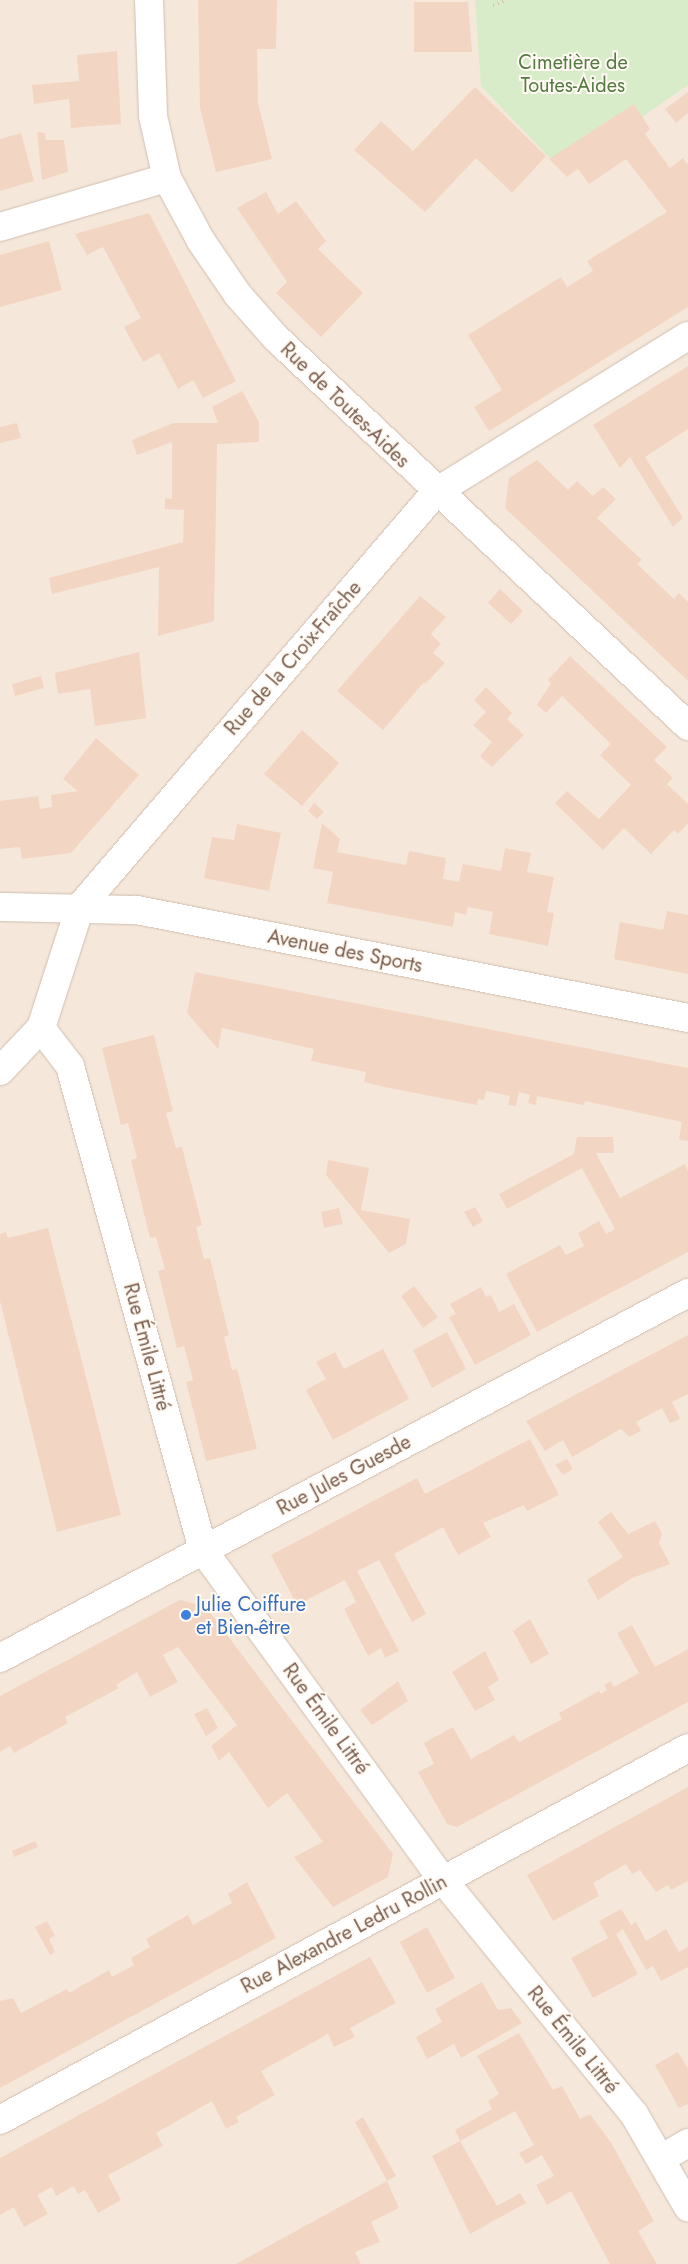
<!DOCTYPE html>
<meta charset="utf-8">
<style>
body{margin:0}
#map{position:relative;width:688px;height:2264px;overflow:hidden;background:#fdf6ec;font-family:Jost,sans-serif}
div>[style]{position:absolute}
.residential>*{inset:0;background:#f5e8da}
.green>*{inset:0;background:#d8ecc9}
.building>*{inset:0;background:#f3d5c3}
.path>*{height:3px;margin-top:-1.5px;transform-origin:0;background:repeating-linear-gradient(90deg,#d9b8a5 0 1px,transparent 0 5px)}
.roads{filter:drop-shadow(0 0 1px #d1beb0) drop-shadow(0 0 1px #d1beb0)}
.minor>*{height:28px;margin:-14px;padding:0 14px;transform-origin:14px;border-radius:14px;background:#fff}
.dots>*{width:14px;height:14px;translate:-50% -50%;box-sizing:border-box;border:2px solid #fffaf3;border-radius:50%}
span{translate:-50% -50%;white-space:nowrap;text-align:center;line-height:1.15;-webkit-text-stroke:4px #fffaf3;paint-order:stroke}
.park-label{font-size:20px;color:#537a41}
.street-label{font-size:20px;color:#7a5c4d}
.shop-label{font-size:20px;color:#366cbe}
.left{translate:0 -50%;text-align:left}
</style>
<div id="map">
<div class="residential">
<i style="clip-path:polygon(0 0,688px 0,688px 2264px,0 2264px)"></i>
</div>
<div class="green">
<i style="clip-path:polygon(475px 0,688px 0,688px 85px,563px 172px,481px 86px)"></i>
</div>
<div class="building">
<i style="clip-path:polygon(198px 0,277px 0,276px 49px,257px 49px,258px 103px,272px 159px,216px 172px,200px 108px)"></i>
<i style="clip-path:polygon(414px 2px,468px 2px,472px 52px,414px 52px)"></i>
<i style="clip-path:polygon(117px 51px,121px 124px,71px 128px,69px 99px,34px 104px,32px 85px,79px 81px,77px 55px)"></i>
<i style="clip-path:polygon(475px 87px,546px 156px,512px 193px,476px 158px,425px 212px,354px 150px,381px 121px,413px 151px)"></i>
<i style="clip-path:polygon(688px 92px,688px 113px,676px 123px,665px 109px)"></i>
<i style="clip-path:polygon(634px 104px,650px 129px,645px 134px,670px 168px,683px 158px,688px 165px,688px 307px,489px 431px,474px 407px,502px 390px,468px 335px,561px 277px,567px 287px,593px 271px,587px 261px,667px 212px,626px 159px,589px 184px,578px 169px,567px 177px,549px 159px)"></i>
<i style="clip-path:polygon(37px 132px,45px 133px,46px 140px,64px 140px,68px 172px,42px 180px)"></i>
<i style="clip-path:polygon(21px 133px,34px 181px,0 191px,0 139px)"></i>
<i style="clip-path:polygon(266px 192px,278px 214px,296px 201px,326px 241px,318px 249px,363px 293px,321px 337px,276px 293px,287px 282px,237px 208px)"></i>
<i style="clip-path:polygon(149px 213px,236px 381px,203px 398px,193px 380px,178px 389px,159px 353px,143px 362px,124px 327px,141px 318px,103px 247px,87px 255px,75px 234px)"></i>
<i style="clip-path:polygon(49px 241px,62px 290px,0 307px,0 255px)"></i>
<i style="clip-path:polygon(688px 366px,688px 429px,645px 457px,683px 518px,673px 527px,630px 457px,620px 468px,593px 425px)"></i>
<i style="clip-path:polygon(242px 391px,259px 422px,259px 442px,217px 444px,214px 621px,158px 636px,159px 567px,52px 594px,49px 578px,183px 542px,184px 510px,165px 509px,165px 498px,172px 499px,172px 442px,137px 455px,132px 440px,173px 423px,218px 423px,212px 407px)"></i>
<i style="clip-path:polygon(17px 423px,21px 438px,0 443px,0 427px)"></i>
<i style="clip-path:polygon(537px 460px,568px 490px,577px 481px,593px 496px,603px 487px,616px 499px,597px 518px,642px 560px,637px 564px,674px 599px,679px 593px,688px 602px,688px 681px,505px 508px,509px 478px)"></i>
<i style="clip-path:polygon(500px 589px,523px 611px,511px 624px,488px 603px)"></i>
<i style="clip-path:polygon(420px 596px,446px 617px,431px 634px,441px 644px,433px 653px,445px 663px,425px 684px,424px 682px,383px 730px,337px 691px)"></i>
<i style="clip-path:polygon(139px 652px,146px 718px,95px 726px,90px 689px,58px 694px,55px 673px)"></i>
<i style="clip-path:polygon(570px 656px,667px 747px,654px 760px,673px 778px,667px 784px,688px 804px,688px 823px,678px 834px,674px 830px,651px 854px,624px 828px,603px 850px,555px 803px,567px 791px,599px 819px,631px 785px,600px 755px,611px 744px,562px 696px,546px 713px,537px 705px,551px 683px,548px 680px)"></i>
<i style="clip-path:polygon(41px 676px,44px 688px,15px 696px,12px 684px)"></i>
<i style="clip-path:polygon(486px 687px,512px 713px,507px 719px,524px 735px,492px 767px,480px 756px,492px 742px,473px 725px,486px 712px,474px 700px)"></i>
<i style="clip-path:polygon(302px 730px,339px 763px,302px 806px,264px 774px)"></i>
<i style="clip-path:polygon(96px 738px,139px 775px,71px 853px,22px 859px,20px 847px,0 849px,0 801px,38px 796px,40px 809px,52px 807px,51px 795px,78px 791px,63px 779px)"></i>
<i style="clip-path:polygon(314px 803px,324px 812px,317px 819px,308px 811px)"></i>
<i style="clip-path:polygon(322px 823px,340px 839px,337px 852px,406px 865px,409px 851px,446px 858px,443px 879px,459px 882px,463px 864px,501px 871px,505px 848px,531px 853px,527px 872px,554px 877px,547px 912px,554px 913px,548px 946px,489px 934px,493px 912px,468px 907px,466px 915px,455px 912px,453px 927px,327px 903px,333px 872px,313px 868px)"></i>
<i style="clip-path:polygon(237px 824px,281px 833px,269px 891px,204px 878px,212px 837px,234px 840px)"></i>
<i style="clip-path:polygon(667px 911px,688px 915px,688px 974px,614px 959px,620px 922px,663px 930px)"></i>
<i style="clip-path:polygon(195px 972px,688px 1068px,688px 1141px,679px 1140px,682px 1122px,585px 1101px,584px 1105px,537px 1096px,536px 1105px,528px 1103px,530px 1095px,519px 1092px,516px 1106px,508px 1105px,510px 1096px,486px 1091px,484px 1100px,478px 1099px,477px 1105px,384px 1087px,364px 1082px,366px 1072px,311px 1061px,314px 1049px,222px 1028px,218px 1049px,187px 1013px)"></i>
<i style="clip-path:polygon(154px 1035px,173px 1111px,166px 1113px,176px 1148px,182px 1147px,202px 1225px,196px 1227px,204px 1259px,210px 1258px,229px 1335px,224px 1337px,232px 1370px,237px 1369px,257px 1449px,206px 1461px,186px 1382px,193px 1380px,184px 1346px,177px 1348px,158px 1271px,165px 1269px,156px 1237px,150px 1238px,131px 1160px,137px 1158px,128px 1123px,121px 1125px,102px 1048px)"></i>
<i style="clip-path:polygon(577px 1137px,613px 1137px,614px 1153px,596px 1153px,620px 1198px,685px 1164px,688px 1171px,688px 1252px,537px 1332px,506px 1274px,560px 1245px,566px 1255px,584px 1246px,578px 1233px,599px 1221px,606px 1234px,615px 1229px,582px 1168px,507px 1209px,499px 1194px,574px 1154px)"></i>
<i style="clip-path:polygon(328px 1160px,369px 1168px,361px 1210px,410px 1219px,406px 1244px,389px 1253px,326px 1175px)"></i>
<i style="clip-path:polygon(475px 1207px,483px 1221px,473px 1227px,464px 1212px)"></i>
<i style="clip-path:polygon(339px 1208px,343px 1224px,324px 1228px,321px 1212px)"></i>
<i style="clip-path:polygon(48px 1228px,121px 1515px,57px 1532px,0 1301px,0 1234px,6px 1232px,8px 1238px)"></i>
<i style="clip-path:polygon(414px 1286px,438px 1317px,423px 1328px,401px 1296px)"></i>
<i style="clip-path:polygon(481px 1287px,486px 1297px,491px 1295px,499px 1312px,514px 1304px,531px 1335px,475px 1365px,449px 1317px,456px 1314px,450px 1304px)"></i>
<i style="clip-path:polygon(447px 1332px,466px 1369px,432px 1388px,413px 1350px)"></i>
<i style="clip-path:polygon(688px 1335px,688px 1394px,672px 1402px,680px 1419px,670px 1423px,662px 1408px,636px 1422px,641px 1431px,629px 1437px,621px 1429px,572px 1457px,563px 1440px,545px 1451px,526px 1421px)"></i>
<i style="clip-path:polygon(383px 1349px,409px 1399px,333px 1440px,306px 1390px,326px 1379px,316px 1362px,335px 1352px,344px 1369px)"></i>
<i style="clip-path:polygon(530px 1439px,559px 1495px,527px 1511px,524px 1505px,483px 1523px,491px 1537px,458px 1555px,443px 1527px,394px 1554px,426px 1614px,412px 1622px,379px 1560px,357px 1571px,399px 1651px,385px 1658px,381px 1648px,368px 1656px,344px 1609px,356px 1602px,345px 1580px,297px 1605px,271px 1555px,417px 1478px,425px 1494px)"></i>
<i style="clip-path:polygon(567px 1459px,573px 1469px,563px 1475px,555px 1465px)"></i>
<i style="clip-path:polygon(611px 1512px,628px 1534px,655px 1521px,662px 1534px,659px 1543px,670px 1564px,632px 1578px,598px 1600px,587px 1580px,623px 1557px,598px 1522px)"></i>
<i style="clip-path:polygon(180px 1600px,205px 1606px,393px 1854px,388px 1877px,333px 1907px,294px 1857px,323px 1842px,287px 1793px,268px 1808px,229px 1752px,219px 1761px,211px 1746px,237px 1725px,178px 1647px,163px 1655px,178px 1682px,150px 1697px,137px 1672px,116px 1685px,119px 1688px,65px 1717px,68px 1723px,14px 1753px,10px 1746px,0 1752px,0 1696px)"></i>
<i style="clip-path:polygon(530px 1619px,549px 1654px,531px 1664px,513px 1631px)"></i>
<i style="clip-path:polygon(632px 1625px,655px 1667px,688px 1649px,688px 1702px,457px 1827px,447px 1824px,418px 1772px,434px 1764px,424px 1743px,453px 1727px,471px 1759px,514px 1735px,519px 1742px,562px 1719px,559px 1713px,599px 1691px,601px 1694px,607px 1690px,604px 1685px,611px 1681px,614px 1687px,639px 1673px,617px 1633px)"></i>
<i style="clip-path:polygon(485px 1651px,499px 1680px,488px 1687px,495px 1700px,475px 1711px,452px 1672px)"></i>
<i style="clip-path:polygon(398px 1681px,408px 1701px,372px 1725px,360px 1710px)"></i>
<i style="clip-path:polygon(207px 1708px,218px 1728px,206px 1736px,194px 1714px)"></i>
<i style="clip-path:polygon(688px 1787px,688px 1881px,671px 1890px,668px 1885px,656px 1892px,640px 1870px,632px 1874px,626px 1864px,593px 1883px,599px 1896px,553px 1921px,527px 1875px)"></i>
<i style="clip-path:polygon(35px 1841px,38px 1847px,14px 1857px,12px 1851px)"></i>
<i style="clip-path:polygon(247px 1882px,276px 1938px,0 2088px,0 2001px,13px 1998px,21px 2013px,67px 1989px,69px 1993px,109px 1970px,112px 1977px,134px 1965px,131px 1958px,150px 1947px,146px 1939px,188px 1915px,193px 1925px,232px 1903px,228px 1894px)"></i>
<i style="clip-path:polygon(621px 1909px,631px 1925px,636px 1922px,646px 1941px,666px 1929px,679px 1952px,688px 1947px,688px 1967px,661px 1981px,653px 1966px,646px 1970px,623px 1929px,616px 1934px,638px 1974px,593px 1998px,571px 1958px,608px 1938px,599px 1921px)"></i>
<i style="clip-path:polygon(47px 1921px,55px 1936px,49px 1939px,55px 1952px,50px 1955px,35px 1927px)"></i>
<i style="clip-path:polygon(427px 1927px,455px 1978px,427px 1993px,400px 1942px)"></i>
<i style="clip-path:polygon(370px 1957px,396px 2003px,350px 2028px,355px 2037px,334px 2047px,328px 2034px,261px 2071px,275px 2095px,236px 2117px,239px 2122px,226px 2129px,212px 2101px,156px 2133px,163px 2146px,108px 2175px,121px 2200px,98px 2213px,85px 2190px,78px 2194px,74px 2186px,56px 2196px,52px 2187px,37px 2195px,48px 2214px,24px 2227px,14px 2207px,0 2215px,0 2158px)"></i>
<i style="clip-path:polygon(482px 1982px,498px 2010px,511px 2008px,522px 2023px,461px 2058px,454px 2044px,427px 2059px,416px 2037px,442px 2022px,435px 2009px)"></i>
<i style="clip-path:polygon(519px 2033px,553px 2090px,562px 2086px,580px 2119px,590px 2114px,612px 2144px,654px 2221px,638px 2231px,657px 2264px,610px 2264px,571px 2191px,547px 2205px,536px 2185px,554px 2176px,542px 2155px,526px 2164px,519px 2153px,534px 2145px,515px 2111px,460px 2141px,455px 2130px,492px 2109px,488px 2101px,499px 2094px,477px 2056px)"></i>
<i style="clip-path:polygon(678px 2052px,688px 2069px,688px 2104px,679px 2108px,655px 2065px)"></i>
<i style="clip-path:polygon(363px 2117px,396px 2176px,387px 2181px,355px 2122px)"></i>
<i style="clip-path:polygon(460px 2141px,497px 2206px,520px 2193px,526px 2203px,470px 2234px,432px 2156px)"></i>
<i style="clip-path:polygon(387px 2181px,399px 2208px,371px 2222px,380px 2242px,355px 2252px,361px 2264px,236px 2264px)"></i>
</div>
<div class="path">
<i style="left:493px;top:5px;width:14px;rotate:-21deg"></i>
</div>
<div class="roads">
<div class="minor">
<i style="left:149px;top:0;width:116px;rotate:88deg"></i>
<i style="left:153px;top:116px;width:64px;rotate:77.3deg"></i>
<i style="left:167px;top:178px;width:72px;rotate:61.6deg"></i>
<i style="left:201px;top:241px;width:65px;rotate:55.6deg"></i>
<i style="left:238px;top:295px;width:57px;rotate:48.5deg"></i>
<i style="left:276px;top:338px;width:566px;rotate:43.28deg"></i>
<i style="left:0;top:227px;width:174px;rotate:-16.4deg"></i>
<i style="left:0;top:907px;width:137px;rotate:1.3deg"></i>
<i style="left:137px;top:910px;width:561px;rotate:11.09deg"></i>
<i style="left:41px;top:1028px;width:48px;rotate:52.7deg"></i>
<i style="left:70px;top:1066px;width:502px;rotate:74.63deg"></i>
<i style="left:203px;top:1550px;width:408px;rotate:54deg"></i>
<i style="left:443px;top:1880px;width:302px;rotate:50.8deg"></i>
<i style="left:634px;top:2114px;width:108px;rotate:59.9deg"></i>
<i style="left:0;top:1071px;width:59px;rotate:-46.4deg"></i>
<i style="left:41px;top:1028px;width:127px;rotate:-72.1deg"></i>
<i style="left:80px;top:907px;width:547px;rotate:-49.38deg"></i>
<i style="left:436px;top:492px;width:296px;rotate:-31.8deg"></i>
<i style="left:0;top:1658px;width:779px;rotate:-27.95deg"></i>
<i style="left:0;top:2120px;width:782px;rotate:-28.4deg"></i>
<i style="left:662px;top:2158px;width:30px;rotate:-30deg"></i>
</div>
</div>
<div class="dots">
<i style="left:186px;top:1615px;background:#3f7fe0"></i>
</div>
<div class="park-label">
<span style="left:573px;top:74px">Cimetière de<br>Toutes-Aides</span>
</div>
<div class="street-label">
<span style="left:345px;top:405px;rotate:44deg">Rue de Toutes-Aides</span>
<span style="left:293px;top:658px;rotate:-49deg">Rue de la Croix-Fraîche</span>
<span style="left:345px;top:951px;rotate:11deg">Avenue des Sports</span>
<span style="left:147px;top:1347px;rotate:75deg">Rue Émile Littré</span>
<span style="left:344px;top:1475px;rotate:-28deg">Rue Jules Guesde</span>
<span style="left:326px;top:1719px;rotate:54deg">Rue Émile Littré</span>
<span style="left:344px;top:1934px;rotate:-28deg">Rue Alexandre Ledru Rollin</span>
<span style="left:573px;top:2040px;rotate:51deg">Rue Émile Littré</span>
</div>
<div class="shop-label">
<span class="left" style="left:196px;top:1616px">Julie Coiffure<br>et Bien-être</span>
</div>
</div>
